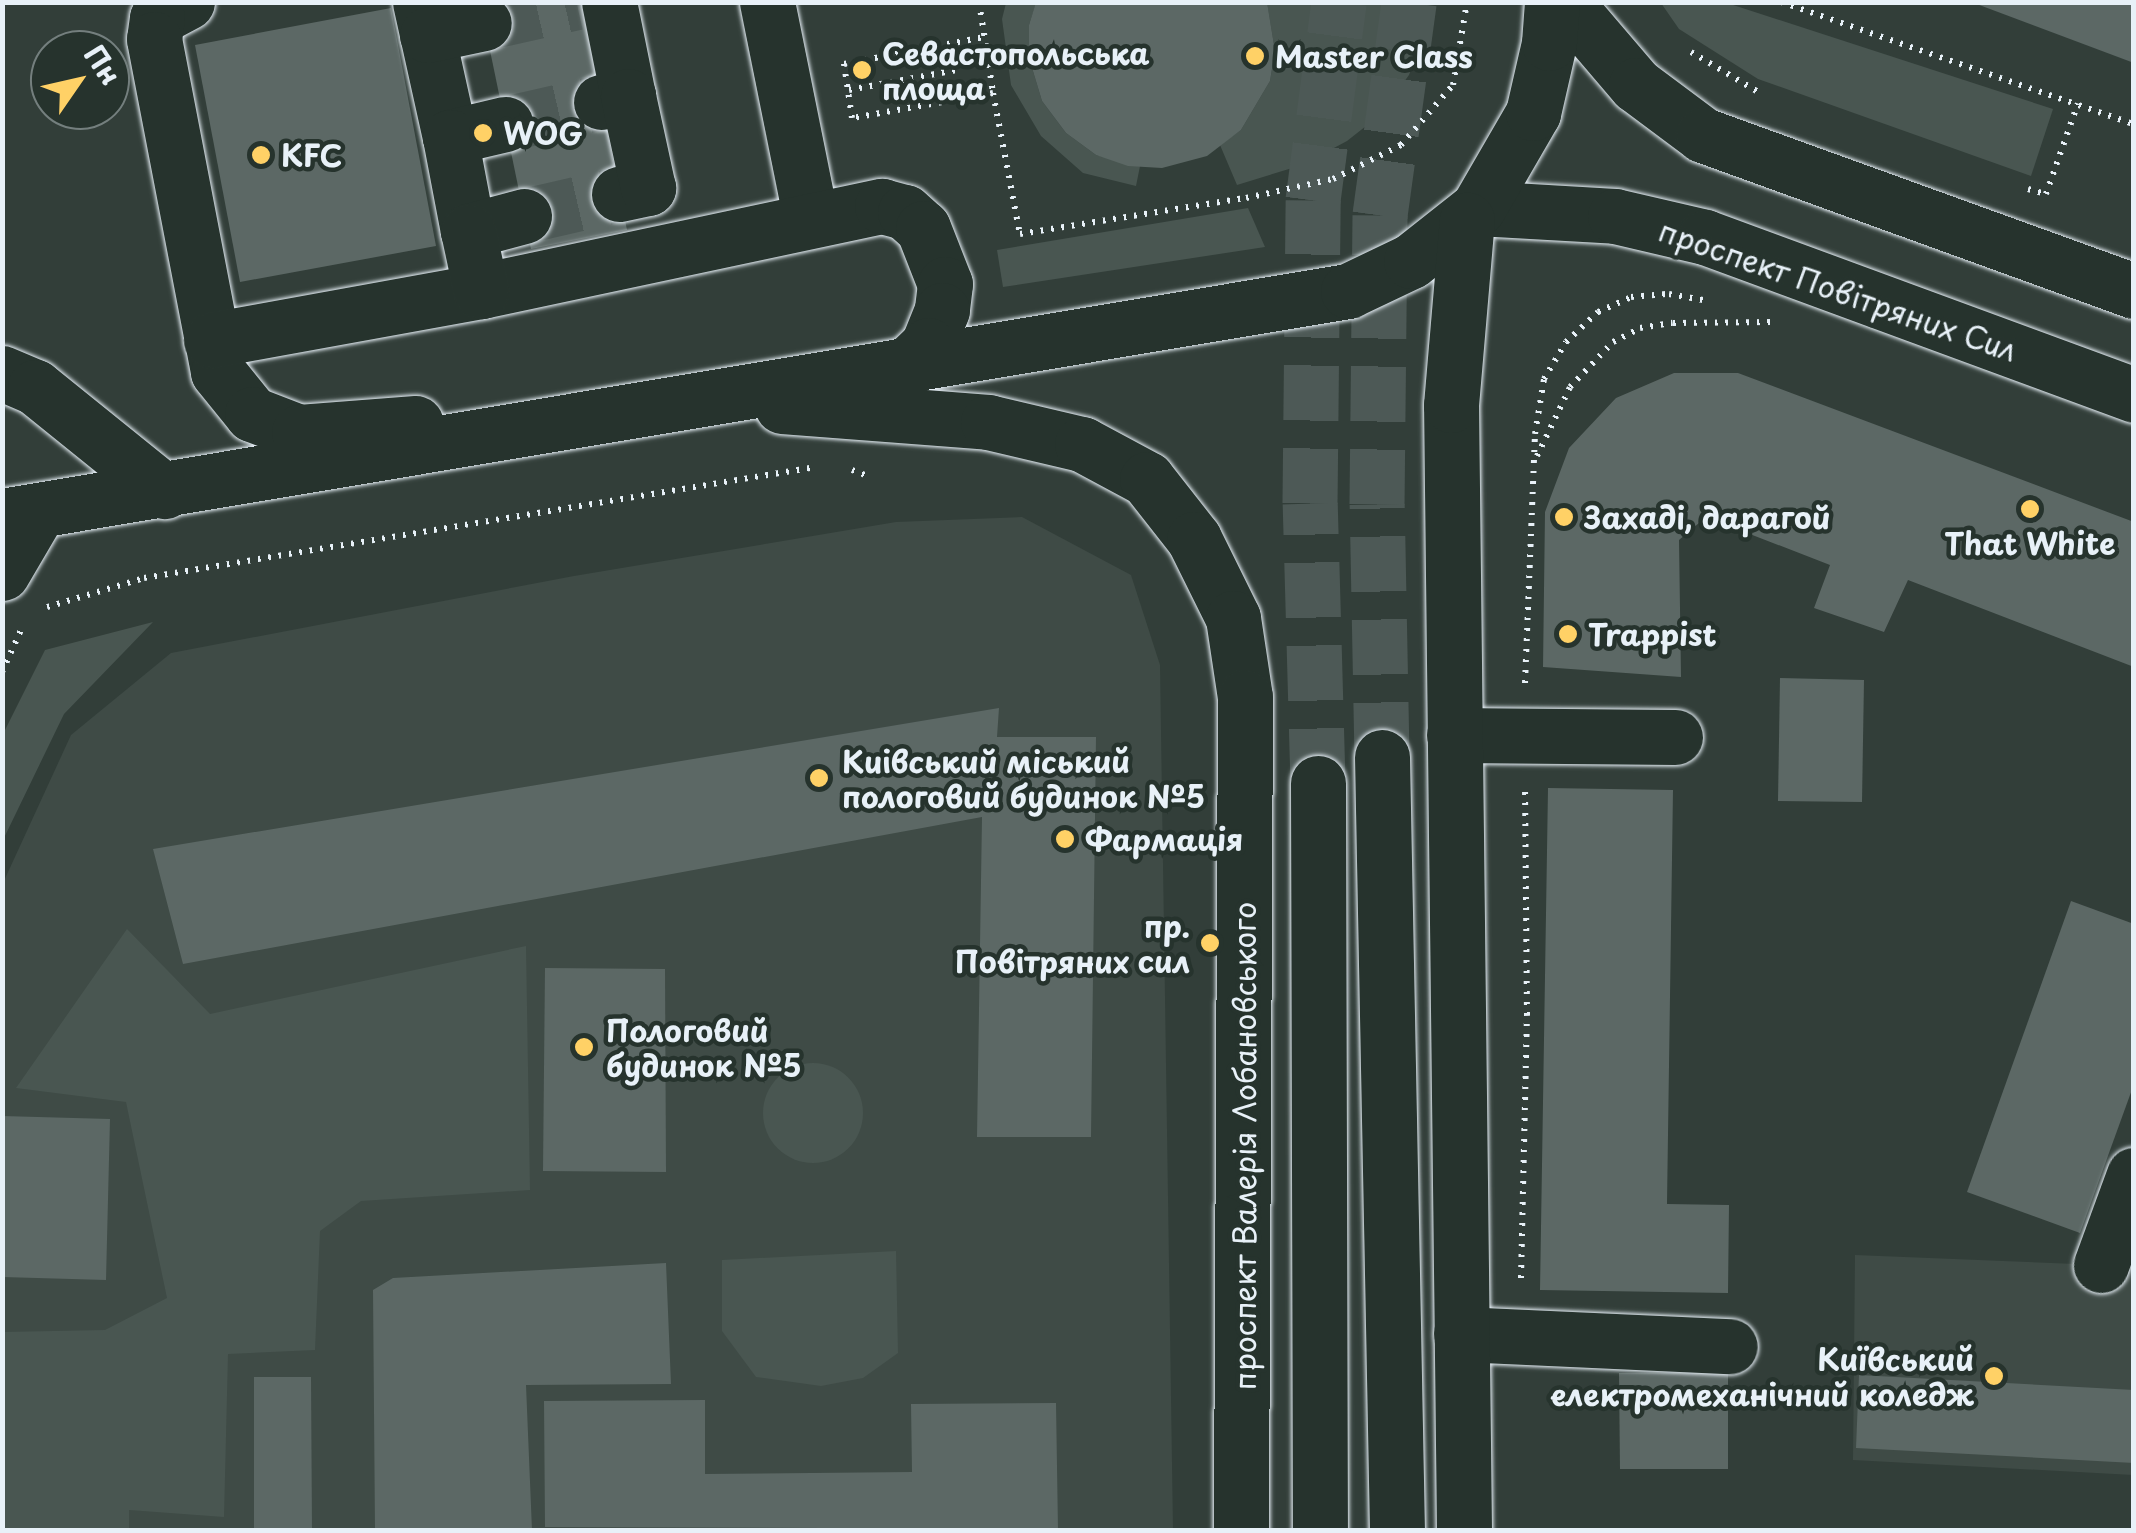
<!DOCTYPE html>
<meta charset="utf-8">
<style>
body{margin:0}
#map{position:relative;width:2136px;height:1533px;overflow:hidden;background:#323e39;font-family:"Playpen Sans",sans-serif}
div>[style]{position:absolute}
.built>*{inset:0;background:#3f4b46}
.green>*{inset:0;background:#495651}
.round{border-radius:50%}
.building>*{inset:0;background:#5c6865}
.minor-tunnel>*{height:55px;margin-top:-27.5px;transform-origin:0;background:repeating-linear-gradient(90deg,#4d5956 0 55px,transparent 0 83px)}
.major-tunnel>*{height:55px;margin-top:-27.5px;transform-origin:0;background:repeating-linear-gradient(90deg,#4d5956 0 55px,transparent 0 83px)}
.path>*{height:6px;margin-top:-3px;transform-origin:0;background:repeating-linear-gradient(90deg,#e8f1f8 0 2.5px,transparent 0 10.5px)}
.roads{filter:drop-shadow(0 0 2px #e8f1f8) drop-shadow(0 0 2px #e8f1f8)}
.minor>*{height:55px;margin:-27.5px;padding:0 27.5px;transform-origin:27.5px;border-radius:27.5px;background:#26332d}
.major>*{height:55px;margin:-27.5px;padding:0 27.5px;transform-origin:27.5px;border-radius:27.5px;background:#26332d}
.dots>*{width:28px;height:28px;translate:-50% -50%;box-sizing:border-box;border:5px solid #26332d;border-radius:50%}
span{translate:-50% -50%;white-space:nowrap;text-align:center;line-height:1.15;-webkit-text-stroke:9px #26332d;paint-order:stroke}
.poi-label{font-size:30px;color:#e8f1f8;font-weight:700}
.left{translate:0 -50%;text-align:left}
.right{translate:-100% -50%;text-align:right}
.street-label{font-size:30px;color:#e8f1f8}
.frame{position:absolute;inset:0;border:5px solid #e8f1f8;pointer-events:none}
.north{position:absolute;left:30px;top:30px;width:100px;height:100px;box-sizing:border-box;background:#26332d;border:2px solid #747f7e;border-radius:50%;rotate:56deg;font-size:28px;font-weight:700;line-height:40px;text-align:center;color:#e8f1f8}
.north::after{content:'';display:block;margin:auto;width:35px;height:45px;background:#ffd166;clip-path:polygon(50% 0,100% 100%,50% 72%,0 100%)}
</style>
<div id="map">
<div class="built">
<i style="clip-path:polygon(1022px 517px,1131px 575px,1160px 665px,1173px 1530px,3px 1530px,3px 883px,71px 735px,171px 653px,574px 576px,896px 522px)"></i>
<i style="clip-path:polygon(2133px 1175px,2133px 1475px,1853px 1460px,1855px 1255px,2101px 1265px)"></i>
</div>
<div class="green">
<i style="clip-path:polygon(1006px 3px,1036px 3px,1029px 25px,1029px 58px,1042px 101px,1066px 133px,1096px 155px,1140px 166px,1136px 186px,1083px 173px,1041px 136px,1011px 85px,1002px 19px)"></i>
<i style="clip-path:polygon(1267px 3px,1425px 3px,1423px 35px,1409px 75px,1380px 115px,1347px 141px,1302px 165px,1237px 185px,1220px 145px,1241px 130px,1270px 81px,1275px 51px)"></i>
<i style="clip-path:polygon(1661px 3px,1727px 3px,2053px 109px,2031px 176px,1758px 79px,1679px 29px)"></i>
<i style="clip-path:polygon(1248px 208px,1265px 247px,1003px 287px,997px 250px)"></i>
<i style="clip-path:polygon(153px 622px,64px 714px,3px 840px,3px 734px,45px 650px)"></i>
<i style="clip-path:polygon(127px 929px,210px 1014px,526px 946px,530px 1190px,361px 1201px,320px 1231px,315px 1350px,228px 1354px,224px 1517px,129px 1510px,129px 1530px,3px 1530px,3px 1332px,105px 1330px,167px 1298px,126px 1102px,16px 1088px)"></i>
<i class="round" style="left:763px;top:1063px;width:100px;height:100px"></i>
<i style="clip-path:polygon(896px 1251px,898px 1353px,863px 1378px,821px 1386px,756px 1377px,722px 1331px,722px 1260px)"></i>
</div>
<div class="building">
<i style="clip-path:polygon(480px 2px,581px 2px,627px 230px,531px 249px)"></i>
<i style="clip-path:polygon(1036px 2px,1267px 2px,1275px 51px,1270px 81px,1241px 130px,1207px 156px,1162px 168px,1128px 166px,1096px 155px,1066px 133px,1042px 101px,1029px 58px,1029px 25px)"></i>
<i style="clip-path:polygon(2134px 2px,2134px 63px,1974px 3px,1974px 2px)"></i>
<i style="clip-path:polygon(391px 8px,436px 246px,240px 282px,195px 45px)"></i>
<i style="clip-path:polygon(1674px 373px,1738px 373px,2134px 522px,2134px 667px,1908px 580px,1884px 632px,1814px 608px,1830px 565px,1706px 517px,1679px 540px,1681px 677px,1543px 667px,1545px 512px,1569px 448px,1616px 398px)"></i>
<i style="clip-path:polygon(1780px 678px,1864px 680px,1862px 802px,1778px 801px)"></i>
<i style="clip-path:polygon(999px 708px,997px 737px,1096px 737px,1091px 1137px,977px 1137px,982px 817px,183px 964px,153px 849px)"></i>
<i style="clip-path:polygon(1548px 788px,1673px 790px,1667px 1204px,1729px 1205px,1728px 1293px,1540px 1290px)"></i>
<i style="clip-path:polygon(2071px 901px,2134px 924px,2134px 1084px,2080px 1233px,1967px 1192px)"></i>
<i style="clip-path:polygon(545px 968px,665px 969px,666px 1172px,543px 1171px)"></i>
<i style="clip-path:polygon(2px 1116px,110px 1119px,106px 1280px,2px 1277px)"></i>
<i style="clip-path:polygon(666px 1263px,671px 1384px,526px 1385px,532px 1530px,375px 1530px,373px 1290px,393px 1278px)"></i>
<i style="clip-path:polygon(1728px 1372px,1728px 1469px,1620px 1469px,1619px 1373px)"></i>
<i style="clip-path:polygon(1859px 1375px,2134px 1390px,2134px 1463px,1856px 1448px)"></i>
<i style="clip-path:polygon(254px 1377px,311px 1377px,312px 1530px,254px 1530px)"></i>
<i style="clip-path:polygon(705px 1400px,705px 1474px,912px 1472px,911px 1404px,1056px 1403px,1058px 1529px,545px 1527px,544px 1401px)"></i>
</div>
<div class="minor-tunnel">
<i style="left:484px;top:23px;width:95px;rotate:-12.7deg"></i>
<i style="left:505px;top:124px;width:98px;rotate:-12.9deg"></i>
<i style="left:524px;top:216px;width:98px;rotate:-13deg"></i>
</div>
<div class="major-tunnel">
<i style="left:1382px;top:757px;width:253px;rotate:-91.1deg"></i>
<i style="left:1377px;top:504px;width:289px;rotate:-89.4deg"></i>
<i style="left:1380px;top:215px;width:215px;rotate:-82.2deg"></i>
<i style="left:1318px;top:783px;width:280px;rotate:-91.6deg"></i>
<i style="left:1310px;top:503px;width:303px;rotate:-89.4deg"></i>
<i style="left:1313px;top:200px;width:200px;rotate:-82.5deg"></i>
</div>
<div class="path">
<i style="left:979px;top:2px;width:64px;rotate:81deg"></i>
<i style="left:989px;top:65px;width:28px;rotate:82deg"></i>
<i style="left:993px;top:93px;width:143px;rotate:169.9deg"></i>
<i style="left:852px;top:118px;width:55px;rotate:-98.4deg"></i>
<i style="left:844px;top:64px;width:143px;rotate:-10.9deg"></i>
<i style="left:1781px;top:2px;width:373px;rotate:19.1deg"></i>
<i style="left:1691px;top:52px;width:78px;rotate:30.8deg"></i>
<i style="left:849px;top:90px;width:115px;rotate:-10.5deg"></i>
<i style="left:993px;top:93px;width:144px;rotate:79.2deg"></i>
<i style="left:1020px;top:234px;width:229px;rotate:-9.1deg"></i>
<i style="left:1246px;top:198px;width:89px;rotate:-12.3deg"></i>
<i style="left:1333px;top:179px;width:76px;rotate:-26.6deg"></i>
<i style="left:1401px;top:145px;width:79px;rotate:-49.1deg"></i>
<i style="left:1453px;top:85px;width:84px;rotate:-80.4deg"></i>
<i style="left:2028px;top:189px;width:19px;rotate:16deg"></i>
<i style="left:2046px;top:194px;width:96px;rotate:-70.6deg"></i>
<i style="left:1537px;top:456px;width:76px;rotate:-64.4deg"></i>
<i style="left:1570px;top:387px;width:62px;rotate:-46.3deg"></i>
<i style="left:1613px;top:342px;width:30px;rotate:-27deg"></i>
<i style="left:1640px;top:328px;width:33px;rotate:-9deg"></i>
<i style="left:1673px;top:323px;width:100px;rotate:-0.6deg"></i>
<i style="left:852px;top:470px;width:19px;rotate:21deg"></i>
<i style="left:47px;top:607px;width:101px;rotate:-16.6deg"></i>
<i style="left:144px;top:578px;width:681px;rotate:-9.38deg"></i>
<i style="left:2px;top:672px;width:46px;rotate:-65.7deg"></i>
<i style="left:1525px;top:683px;width:249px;rotate:-87.7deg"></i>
<i style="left:1535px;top:434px;width:56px;rotate:-80.7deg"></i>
<i style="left:1544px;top:379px;width:43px;rotate:-59.3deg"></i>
<i style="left:1566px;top:342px;width:44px;rotate:-43.2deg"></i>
<i style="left:1598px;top:312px;width:36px;rotate:-24deg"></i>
<i style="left:1631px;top:297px;width:38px;rotate:-5deg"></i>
<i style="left:1669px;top:294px;width:36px;rotate:10deg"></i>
<i style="left:1521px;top:1278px;width:263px;rotate:-88.7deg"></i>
<i style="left:1527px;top:1015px;width:224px;rotate:-90.5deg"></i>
</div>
<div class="roads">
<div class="minor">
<i style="left:187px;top:2px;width:34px;rotate:152deg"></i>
<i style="left:157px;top:18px;width:21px;rotate:98deg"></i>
<i style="left:154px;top:39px;width:339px;rotate:79.1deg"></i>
<i style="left:218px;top:372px;width:54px;rotate:51deg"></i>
<i style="left:252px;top:414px;width:50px;rotate:21deg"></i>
<i style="left:299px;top:432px;width:117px;rotate:-4.4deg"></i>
<i style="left:420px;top:2px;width:138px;rotate:77.5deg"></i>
<i style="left:450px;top:137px;width:57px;rotate:-13.3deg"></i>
<i style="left:767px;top:2px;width:222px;rotate:78.6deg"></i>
<i style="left:427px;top:35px;width:58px;rotate:-11.9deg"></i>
<i style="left:601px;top:102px;width:28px;rotate:-13deg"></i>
<i style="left:628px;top:96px;width:96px;rotate:-101.4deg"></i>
<i style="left:450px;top:137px;width:96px;rotate:79.2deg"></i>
<i style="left:468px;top:231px;width:58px;rotate:-15deg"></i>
<i style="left:619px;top:194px;width:30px;rotate:-12deg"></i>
<i style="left:648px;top:188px;width:94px;rotate:-102.3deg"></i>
<i style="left:481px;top:291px;width:410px;rotate:-12deg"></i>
<i style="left:882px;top:206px;width:24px;rotate:15deg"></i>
<i style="left:905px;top:212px;width:24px;rotate:42deg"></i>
<i style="left:923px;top:228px;width:60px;rotate:68.6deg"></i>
<i style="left:945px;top:284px;width:26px;rotate:97deg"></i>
<i style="left:942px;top:310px;width:38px;rotate:112deg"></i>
<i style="left:928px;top:345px;width:29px;rotate:136deg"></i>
<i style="left:211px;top:340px;width:274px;rotate:-10.3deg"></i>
<i style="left:481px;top:291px;width:61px;rotate:-102.2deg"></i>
<i style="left:2px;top:373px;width:36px;rotate:23deg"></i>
<i style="left:35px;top:387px;width:166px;rotate:38.9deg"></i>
<i style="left:2px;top:573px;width:73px;rotate:-59.6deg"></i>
<i style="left:1454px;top:735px;width:221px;rotate:0.5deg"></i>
<i style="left:2101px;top:1265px;width:96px;rotate:-69.9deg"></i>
<i style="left:1461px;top:1334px;width:269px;rotate:2.6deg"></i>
</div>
<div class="major">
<i style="left:1565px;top:2px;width:109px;rotate:49.5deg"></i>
<i style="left:1636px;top:85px;width:84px;rotate:36.7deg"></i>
<i style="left:1703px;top:135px;width:458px;rotate:19.9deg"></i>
<i style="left:1478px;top:208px;width:137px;rotate:3.3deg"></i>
<i style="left:1615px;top:216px;width:92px;rotate:13.1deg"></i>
<i style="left:1705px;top:237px;width:457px;rotate:20.2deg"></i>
<i style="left:782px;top:406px;width:207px;rotate:4.4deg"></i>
<i style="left:988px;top:422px;width:97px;rotate:13.2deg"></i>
<i style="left:1082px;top:444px;width:74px;rotate:28.3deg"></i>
<i style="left:1147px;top:479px;width:76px;rotate:51.9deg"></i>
<i style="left:1194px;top:539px;width:88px;rotate:63.7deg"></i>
<i style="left:1233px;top:618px;width:80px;rotate:81.4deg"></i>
<i style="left:1245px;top:697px;width:833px;rotate:90.28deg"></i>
<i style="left:2px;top:516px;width:1365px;rotate:-9.49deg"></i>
<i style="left:1348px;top:291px;width:70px;rotate:-25.5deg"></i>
<i style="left:1411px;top:261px;width:85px;rotate:-38.3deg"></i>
<i style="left:1478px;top:208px;width:110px;rotate:-59.9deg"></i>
<i style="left:1533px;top:113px;width:72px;rotate:-77.1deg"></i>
<i style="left:1549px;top:43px;width:41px;rotate:-85.8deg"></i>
<i style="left:1382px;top:757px;width:773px;rotate:88.89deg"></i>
<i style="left:1318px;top:783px;width:747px;rotate:89.85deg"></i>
<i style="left:1464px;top:1530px;width:1125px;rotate:-90.66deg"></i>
<i style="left:1451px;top:405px;width:186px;rotate:-85.1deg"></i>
</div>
</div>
<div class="dots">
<i style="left:1255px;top:56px;background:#ffd166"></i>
<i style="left:862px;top:70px;background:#ffd166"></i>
<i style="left:483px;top:133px;background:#ffd166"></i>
<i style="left:261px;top:155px;background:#ffd166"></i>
<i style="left:2030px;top:509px;background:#ffd166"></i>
<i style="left:1564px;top:517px;background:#ffd166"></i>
<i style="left:1568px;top:634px;background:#ffd166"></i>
<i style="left:819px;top:778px;background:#ffd166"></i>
<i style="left:1065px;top:839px;background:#ffd166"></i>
<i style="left:1210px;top:943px;background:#ffd166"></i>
<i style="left:584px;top:1047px;background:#ffd166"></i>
<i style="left:1994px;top:1376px;background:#ffd166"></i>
</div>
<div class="poi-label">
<span class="left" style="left:882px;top:70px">Севастопольська<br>площа</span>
<span class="left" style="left:1275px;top:56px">Master Class</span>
<span class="left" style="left:503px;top:133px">WOG</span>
<span class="left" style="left:281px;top:155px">KFC</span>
<span class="left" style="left:1584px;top:517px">Захаді, дарагой</span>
<span style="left:2030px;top:543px">That White</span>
<span class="left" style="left:1588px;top:634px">Trappist</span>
<span class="left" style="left:842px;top:778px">Киівський міський<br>пологовий будинок №5</span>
<span class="left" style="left:1085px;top:839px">Фармація</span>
<span class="right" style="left:1190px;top:943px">пр.<br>Повітряних сил</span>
<span class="left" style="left:606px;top:1047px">Пологовий<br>будинок №5</span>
<span class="right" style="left:1974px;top:1376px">Київський<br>електромеханічний коледж</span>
</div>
<div class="street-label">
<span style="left:1838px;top:290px;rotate:19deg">проспект Повітряних Сил</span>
<span style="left:1244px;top:1146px;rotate:-90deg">проспект Валерія Лобановського</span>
</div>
<div class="frame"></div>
<div class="north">Пн</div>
</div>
